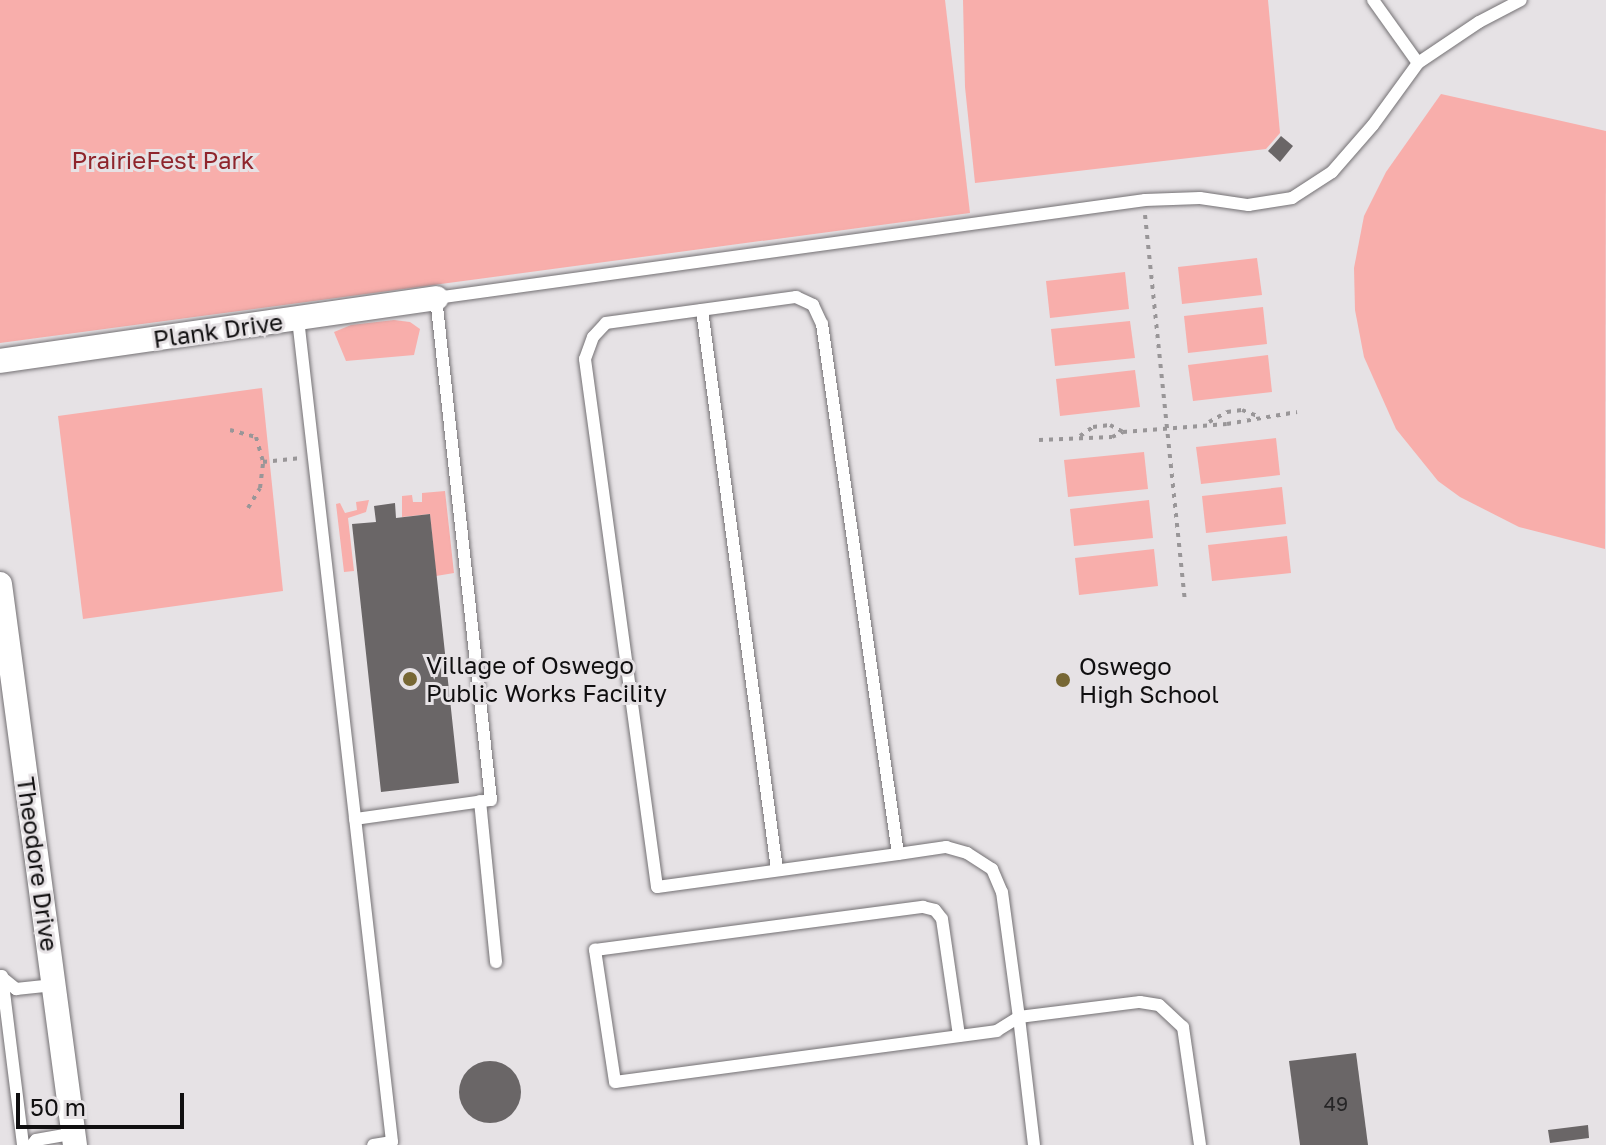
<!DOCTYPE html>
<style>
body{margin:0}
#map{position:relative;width:1606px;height:1145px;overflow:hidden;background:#e6e2e5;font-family:"Golos Text",sans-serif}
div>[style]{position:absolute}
.green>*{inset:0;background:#f8aeab}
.building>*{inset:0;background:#6a6667}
.round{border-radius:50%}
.path>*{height:4px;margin-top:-2px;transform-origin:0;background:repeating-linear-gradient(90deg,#999698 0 4px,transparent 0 10px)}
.roads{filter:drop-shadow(0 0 2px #747174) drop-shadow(0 0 2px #747174)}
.service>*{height:12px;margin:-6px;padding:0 6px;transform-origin:6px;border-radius:6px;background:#fff}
.minor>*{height:24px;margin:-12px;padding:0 12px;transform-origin:12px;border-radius:12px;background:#fff}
.dots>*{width:22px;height:22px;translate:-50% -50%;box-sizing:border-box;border:4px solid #e6e2e5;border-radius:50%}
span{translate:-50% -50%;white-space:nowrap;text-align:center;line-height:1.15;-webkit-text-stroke:6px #e6e2e5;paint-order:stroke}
.number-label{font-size:20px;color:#262526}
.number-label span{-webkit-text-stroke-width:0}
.park-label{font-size:24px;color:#8f252c}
.street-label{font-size:24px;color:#100f10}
.poi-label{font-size:24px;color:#100f10}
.left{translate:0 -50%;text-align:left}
.scale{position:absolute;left:16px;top:1093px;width:168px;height:36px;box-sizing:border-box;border:4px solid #100f10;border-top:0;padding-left:10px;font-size:24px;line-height:28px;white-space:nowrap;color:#100f10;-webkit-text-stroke:6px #e6e2e5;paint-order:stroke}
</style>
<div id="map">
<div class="green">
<i style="clip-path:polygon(0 0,945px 0,970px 213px,0 343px)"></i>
<i style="clip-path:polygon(963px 0,1268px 0,1280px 133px,1266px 149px,975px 183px,965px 87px)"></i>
<i style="clip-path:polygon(1441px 94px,1606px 131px,1605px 549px,1519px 527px,1460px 497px,1438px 481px,1396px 429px,1364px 357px,1355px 310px,1354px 268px,1364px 216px,1386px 172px)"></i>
<i style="clip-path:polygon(1257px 258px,1262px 295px,1182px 304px,1178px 267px)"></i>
<i style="clip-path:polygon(1125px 272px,1129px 309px,1050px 318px,1046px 281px)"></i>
<i style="clip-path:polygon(1263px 307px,1267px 344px,1188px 353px,1184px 316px)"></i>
<i style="clip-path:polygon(394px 320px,410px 322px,420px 329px,414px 355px,346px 361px,334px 332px,351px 325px)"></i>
<i style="clip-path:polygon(1130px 321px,1135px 358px,1055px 366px,1051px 329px)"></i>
<i style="clip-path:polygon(1268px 355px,1272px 392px,1193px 401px,1188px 365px)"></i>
<i style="clip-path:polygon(1135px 370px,1140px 407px,1060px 416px,1056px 379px)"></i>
<i style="clip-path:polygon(262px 388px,283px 591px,83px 619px,58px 416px)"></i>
<i style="clip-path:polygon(1276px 438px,1280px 475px,1201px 484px,1196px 447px)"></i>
<i style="clip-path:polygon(1144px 452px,1148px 489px,1068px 497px,1064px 460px)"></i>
<i style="clip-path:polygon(1282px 487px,1286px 524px,1206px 533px,1202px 496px)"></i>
<i style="clip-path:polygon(445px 491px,454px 573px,436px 576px,430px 514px,402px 517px,402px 496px,412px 495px,413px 502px,422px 502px,422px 493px)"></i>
<i style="clip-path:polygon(369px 500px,366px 512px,348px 518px,354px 571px,344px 572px,336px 504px,340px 503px,345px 513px,357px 510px,356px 502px)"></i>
<i style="clip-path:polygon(1149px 500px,1153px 538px,1074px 546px,1070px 509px)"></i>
<i style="clip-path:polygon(1287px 536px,1291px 573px,1212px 581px,1208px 545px)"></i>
<i style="clip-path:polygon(1154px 549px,1158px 586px,1079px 595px,1075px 558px)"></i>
</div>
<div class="building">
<i style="clip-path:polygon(1281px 136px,1293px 146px,1280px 162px,1268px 151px)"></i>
<i style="clip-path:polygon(395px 503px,396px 518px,430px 514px,459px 783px,381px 792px,352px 524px,376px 522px,374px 506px)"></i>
<i style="clip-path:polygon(1356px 1053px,1368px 1145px,1300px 1145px,1289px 1061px)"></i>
<i class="round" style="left:459px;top:1061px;width:62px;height:62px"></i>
<i style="clip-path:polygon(1588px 1125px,1589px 1138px,1550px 1143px,1548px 1130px)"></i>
</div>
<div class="path">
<i style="left:1145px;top:215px;width:386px;rotate:84.1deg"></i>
<i style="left:1209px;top:422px;width:21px;rotate:-29deg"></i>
<i style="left:1227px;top:412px;width:15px;rotate:-8deg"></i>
<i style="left:1242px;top:410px;width:19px;rotate:21deg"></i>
<i style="left:230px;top:430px;width:27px;rotate:15deg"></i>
<i style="left:256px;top:437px;width:26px;rotate:74deg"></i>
<i style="left:1080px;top:436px;width:16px;rotate:-35deg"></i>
<i style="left:1093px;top:427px;width:17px;rotate:-7deg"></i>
<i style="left:1110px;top:425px;width:15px;rotate:28deg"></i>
<i style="left:1039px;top:440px;width:73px;rotate:-2.4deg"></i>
<i style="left:1112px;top:437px;width:12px;rotate:-24deg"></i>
<i style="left:1123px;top:432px;width:104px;rotate:-4.4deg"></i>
<i style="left:1227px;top:424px;width:71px;rotate:-9.7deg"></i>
<i style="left:248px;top:508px;width:23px;rotate:-59deg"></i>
<i style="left:260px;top:488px;width:26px;rotate:-83deg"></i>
<i style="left:263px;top:462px;width:36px;rotate:-6deg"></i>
</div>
<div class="roads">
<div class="service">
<i style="left:1373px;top:0;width:77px;rotate:54.5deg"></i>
<i style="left:796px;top:297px;width:19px;rotate:25deg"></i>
<i style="left:813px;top:305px;width:21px;rotate:65deg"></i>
<i style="left:822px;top:324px;width:535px;rotate:81.84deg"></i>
<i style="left:898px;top:854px;width:243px;rotate:172.2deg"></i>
<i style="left:657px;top:887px;width:533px;rotate:-97.77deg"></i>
<i style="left:585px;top:359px;width:23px;rotate:-70deg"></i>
<i style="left:593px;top:337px;width:19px;rotate:-47deg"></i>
<i style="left:606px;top:323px;width:192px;rotate:-7.8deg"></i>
<i style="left:702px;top:310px;width:565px;rotate:82.37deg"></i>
<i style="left:298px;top:319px;width:828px;rotate:83.48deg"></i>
<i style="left:392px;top:1142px;width:19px;rotate:171deg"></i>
<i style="left:480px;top:801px;width:162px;rotate:84.3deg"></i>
<i style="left:355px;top:819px;width:137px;rotate:-8deg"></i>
<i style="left:491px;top:800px;width:505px;rotate:-96.25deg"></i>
<i style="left:436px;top:298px;width:716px;rotate:-7.87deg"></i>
<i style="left:1145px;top:200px;width:55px;rotate:-2.1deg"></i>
<i style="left:1200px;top:198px;width:49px;rotate:8.3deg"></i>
<i style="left:1248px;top:205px;width:45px;rotate:-9deg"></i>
<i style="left:1292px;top:198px;width:48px;rotate:-33deg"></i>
<i style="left:1332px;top:172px;width:62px;rotate:-48.9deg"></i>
<i style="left:1373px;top:125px;width:77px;rotate:-54deg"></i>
<i style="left:1418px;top:63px;width:73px;rotate:-33.9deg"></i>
<i style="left:1479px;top:22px;width:47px;rotate:-27.6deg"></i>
<i style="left:898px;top:854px;width:49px;rotate:-8.3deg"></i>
<i style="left:946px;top:847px;width:22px;rotate:16deg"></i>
<i style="left:967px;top:853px;width:30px;rotate:33deg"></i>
<i style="left:992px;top:869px;width:25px;rotate:67deg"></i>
<i style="left:1002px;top:892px;width:126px;rotate:82.3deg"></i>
<i style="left:1019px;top:1017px;width:26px;rotate:148deg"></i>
<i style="left:997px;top:1031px;width:385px;rotate:172.4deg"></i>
<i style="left:615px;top:1082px;width:134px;rotate:-98.6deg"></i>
<i style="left:595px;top:950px;width:331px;rotate:-7.5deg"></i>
<i style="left:923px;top:907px;width:12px;rotate:14deg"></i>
<i style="left:935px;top:910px;width:11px;rotate:52deg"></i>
<i style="left:942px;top:919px;width:118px;rotate:81.7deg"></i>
<i style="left:0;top:976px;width:21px;rotate:39deg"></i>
<i style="left:16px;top:989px;width:38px;rotate:-6deg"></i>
<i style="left:2px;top:976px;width:170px;rotate:82.9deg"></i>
<i style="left:32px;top:1145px;width:6px;rotate:-51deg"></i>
<i style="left:36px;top:1140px;width:39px;rotate:-10deg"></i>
<i style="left:1034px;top:1145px;width:129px;rotate:-96.7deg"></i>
<i style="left:1019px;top:1017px;width:122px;rotate:-7.1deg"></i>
<i style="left:1140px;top:1002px;width:19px;rotate:9deg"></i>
<i style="left:1159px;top:1005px;width:33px;rotate:43deg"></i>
<i style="left:1183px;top:1027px;width:119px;rotate:81.8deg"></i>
</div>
<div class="minor">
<i style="left:0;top:361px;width:441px;rotate:-8.2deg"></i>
<i style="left:0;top:584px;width:566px;rotate:82.39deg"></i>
</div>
</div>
<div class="dots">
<i style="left:410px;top:679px;background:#776734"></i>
<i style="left:1063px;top:680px;background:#776734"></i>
</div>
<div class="number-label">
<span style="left:1336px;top:1103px">49</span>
</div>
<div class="park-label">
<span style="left:163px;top:160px">PrairieFest Park</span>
</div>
<div class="street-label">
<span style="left:218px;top:330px;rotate:-8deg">Plank Drive</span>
<span style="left:38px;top:864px;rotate:82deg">Theodore Drive</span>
</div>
<div class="poi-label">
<span class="left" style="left:426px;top:679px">Village of Oswego<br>Public Works Facility</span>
<span class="left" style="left:1079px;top:680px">Oswego<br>High School</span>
</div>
<div class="scale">50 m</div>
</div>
